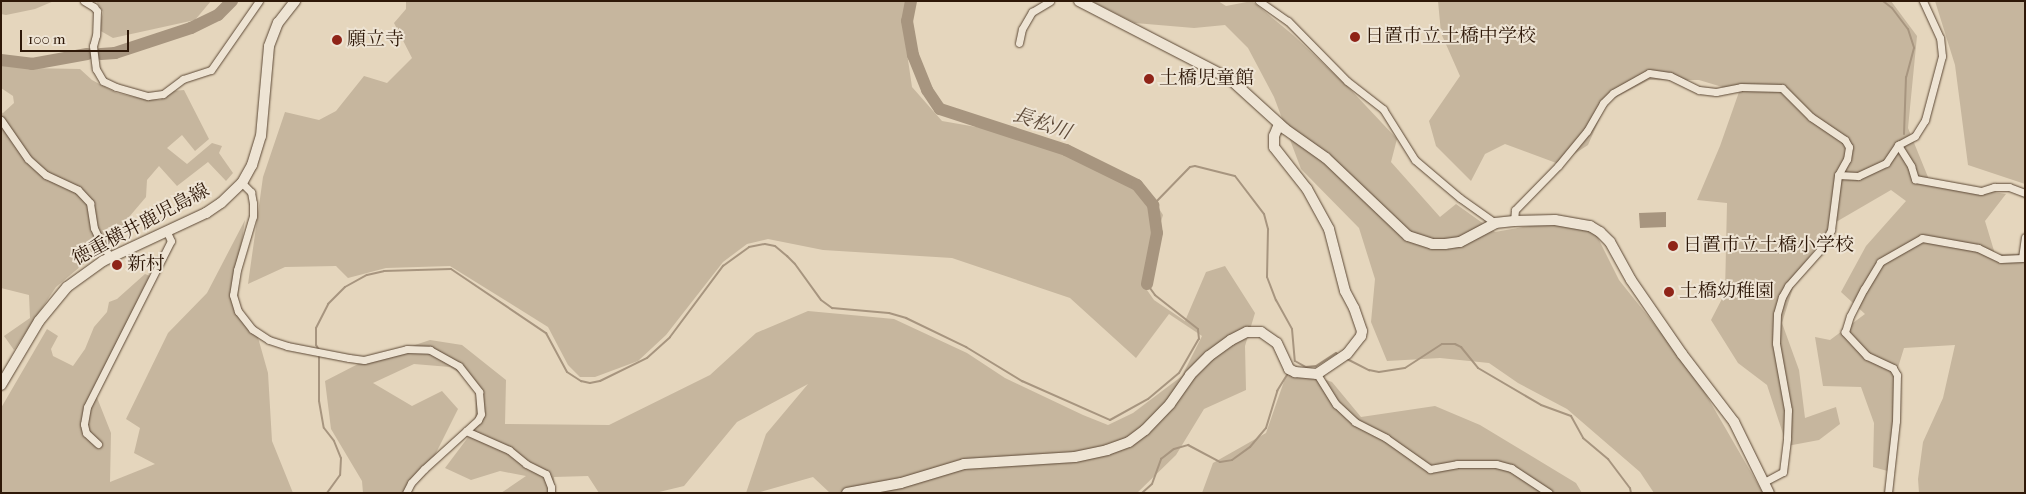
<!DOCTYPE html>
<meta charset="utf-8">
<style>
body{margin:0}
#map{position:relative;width:2026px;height:494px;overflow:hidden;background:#e5d6bd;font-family:"IM FELL French Canon","Noto Serif JP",serif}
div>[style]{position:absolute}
.green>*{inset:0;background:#c6b69e}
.water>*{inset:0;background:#a7957f}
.stream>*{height:2px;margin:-1px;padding:0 1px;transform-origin:1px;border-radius:1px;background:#a7957f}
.river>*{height:12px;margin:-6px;padding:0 6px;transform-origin:6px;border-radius:6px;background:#a7957f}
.roads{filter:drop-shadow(0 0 1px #5c4835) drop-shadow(0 0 1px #5c4835)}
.street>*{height:7px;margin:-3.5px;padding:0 3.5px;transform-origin:3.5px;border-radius:3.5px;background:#eee4d4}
.secondary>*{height:10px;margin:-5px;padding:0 5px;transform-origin:5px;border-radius:5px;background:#eee4d4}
.dots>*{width:14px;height:14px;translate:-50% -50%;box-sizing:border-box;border:2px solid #eee4d4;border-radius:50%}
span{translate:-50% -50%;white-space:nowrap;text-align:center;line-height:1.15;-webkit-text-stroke:4px #eee4d4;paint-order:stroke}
.poi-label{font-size:19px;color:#2e1808}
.left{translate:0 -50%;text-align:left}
.street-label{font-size:19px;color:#2e1808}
.water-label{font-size:20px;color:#5e4a38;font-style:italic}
.frame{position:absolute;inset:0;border:2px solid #2e1808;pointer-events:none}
.scale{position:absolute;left:20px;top:30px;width:109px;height:22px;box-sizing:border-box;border:2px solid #2e1808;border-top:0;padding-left:6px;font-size:15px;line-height:18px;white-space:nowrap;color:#2e1808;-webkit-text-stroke:4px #eee4d4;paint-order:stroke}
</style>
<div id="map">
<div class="green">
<i style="clip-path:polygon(1px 1px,54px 1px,35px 9px,6px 15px,1px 14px)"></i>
<i style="clip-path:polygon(96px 1px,211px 1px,195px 20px,113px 38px,99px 30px,103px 12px)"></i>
<i style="clip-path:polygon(406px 1px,907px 1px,902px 19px,912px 87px,942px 121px,1028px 136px,1145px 186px,1163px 215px,1142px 283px,1154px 300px,1185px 321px,1206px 272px,1225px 266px,1255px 313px,1245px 346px,1246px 390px,1204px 409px,1176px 455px,1137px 493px,830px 493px,813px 477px,757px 493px,746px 493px,766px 434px,808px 384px,737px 422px,684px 486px,655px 493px,599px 493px,588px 476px,554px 477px,555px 493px,501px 493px,526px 476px,500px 471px,471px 480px,445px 468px,475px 428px,476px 384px,450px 367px,414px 364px,373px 383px,412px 406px,442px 391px,458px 409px,425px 475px,406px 493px,363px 493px,362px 481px,331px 429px,325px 381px,358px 364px,430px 340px,462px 345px,506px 380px,505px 424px,609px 425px,710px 375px,756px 333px,808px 311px,894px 319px,967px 353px,1005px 378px,1083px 415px,1108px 425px,1133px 413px,1182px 376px,1202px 336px,1169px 314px,1136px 358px,1070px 298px,952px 258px,823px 250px,768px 239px,747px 244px,723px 262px,666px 335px,638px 361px,595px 377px,580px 377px,568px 365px,548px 327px,450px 266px,386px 268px,348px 278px,336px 266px,285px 267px,248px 284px,263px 177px,285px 112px,319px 120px,336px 111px,364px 76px,387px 83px,412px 58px,394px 23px,406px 9px)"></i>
<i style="clip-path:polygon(1091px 1px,1218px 1px,1226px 6px,1252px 1px,1293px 35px,1351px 90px,1397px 139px,1391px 162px,1440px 217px,1456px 204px,1495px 232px,1552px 222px,1595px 232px,1619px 280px,1694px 374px,1763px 493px,1654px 493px,1640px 472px,1567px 409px,1518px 383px,1489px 363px,1440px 358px,1387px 361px,1371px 322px,1375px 279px,1359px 228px,1301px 169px,1274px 97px,1248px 48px,1225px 25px,1194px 28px,1135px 23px)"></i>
<i style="clip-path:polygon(1438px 1px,1891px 1px,1917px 36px,1908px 128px,1930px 182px,2006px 194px,1985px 221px,1995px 254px,2025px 254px,2025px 493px,1919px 493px,1918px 479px,1923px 442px,1943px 398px,1955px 345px,1904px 348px,1896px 374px,1895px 473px,1873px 467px,1874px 423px,1861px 387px,1823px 386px,1815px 337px,1830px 340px,1865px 314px,1841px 292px,1866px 246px,1906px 201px,1891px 190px,1836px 222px,1798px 272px,1782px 323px,1799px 370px,1805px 418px,1836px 407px,1840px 424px,1819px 440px,1787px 446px,1767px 385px,1738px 363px,1711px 320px,1725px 293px,1727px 203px,1697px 200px,1720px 146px,1739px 92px,1699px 80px,1649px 80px,1607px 102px,1588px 145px,1559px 164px,1505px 144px,1485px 154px,1471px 181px,1436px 146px,1429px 121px,1460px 76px,1441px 33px)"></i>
<i style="clip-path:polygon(1935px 1px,2025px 1px,2025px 184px,1968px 165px,1955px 65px)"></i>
<i style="clip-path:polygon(1px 63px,27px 68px,80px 69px,92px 80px,105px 87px,117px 93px,134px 97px,160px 100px,173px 91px,184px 90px,209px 139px,195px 151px,182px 135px,167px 148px,187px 164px,212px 143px,222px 146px,219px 153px,233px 173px,226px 181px,208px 162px,177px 186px,159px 166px,147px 180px,146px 197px,129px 217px,123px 240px,81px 266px,56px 287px,14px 350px,4px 336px,30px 318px,29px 295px,1px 288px,1px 112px,3px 113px,14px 103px,13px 96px,1px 88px)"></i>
<i style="clip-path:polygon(245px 220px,240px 255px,238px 304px,257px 334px,268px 373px,272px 441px,293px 493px,1px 493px,1px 408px,47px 329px,58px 336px,51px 349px,53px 356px,73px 366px,85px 349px,94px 327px,107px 312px,109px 302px,117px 299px,145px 274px,150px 276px,94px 390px,111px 433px,110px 482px,155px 464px,134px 453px,140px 428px,126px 419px,168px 333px,207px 293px)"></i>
<i style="clip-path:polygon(1289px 367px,1332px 382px,1361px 417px,1435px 406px,1480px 425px,1576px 483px,1582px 493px,1202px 493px,1213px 463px,1266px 433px)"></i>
</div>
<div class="water">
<i style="clip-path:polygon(1666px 212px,1666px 227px,1640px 228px,1639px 213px)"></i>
</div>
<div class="stream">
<i style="left:1883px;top:1px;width:11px;rotate:38deg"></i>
<i style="left:1892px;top:8px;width:26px;rotate:53deg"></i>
<i style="left:1908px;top:29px;width:20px;rotate:72deg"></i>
<i style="left:1914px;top:48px;width:30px;rotate:105deg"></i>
<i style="left:1906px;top:77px;width:57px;rotate:92deg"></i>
<i style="left:1153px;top:205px;width:53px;rotate:-45.8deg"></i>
<i style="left:1190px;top:167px;width:5px;rotate:-11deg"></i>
<i style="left:1195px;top:166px;width:41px;rotate:14deg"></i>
<i style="left:1235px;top:176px;width:48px;rotate:52.7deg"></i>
<i style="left:1264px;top:214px;width:16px;rotate:75deg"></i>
<i style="left:1268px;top:229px;width:48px;rotate:91.2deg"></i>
<i style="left:1267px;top:277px;width:25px;rotate:69deg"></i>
<i style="left:1276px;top:300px;width:33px;rotate:61deg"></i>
<i style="left:1292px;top:329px;width:32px;rotate:85deg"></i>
<i style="left:1295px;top:361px;width:13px;rotate:29deg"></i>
<i style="left:1306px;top:367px;width:10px;rotate:-6deg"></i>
<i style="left:1316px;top:366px;width:24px;rotate:-33deg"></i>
<i style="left:1336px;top:353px;width:3px;rotate:45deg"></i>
<i style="left:319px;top:350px;width:6px;rotate:-121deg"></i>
<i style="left:316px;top:345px;width:17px;rotate:-90deg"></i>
<i style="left:316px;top:328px;width:27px;rotate:-63deg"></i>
<i style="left:328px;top:304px;width:24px;rotate:-45deg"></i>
<i style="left:345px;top:287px;width:25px;rotate:-29deg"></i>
<i style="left:367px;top:275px;width:17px;rotate:-13deg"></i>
<i style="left:384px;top:271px;width:67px;rotate:-1.7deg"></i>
<i style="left:451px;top:269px;width:115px;rotate:34deg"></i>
<i style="left:546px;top:333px;width:44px;rotate:61.7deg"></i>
<i style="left:567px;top:372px;width:17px;rotate:33deg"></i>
<i style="left:581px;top:381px;width:9px;rotate:13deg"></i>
<i style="left:590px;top:383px;width:10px;rotate:-11deg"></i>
<i style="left:600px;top:381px;width:52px;rotate:-26.1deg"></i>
<i style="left:647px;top:358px;width:31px;rotate:-42deg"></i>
<i style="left:670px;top:337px;width:89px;rotate:-53.3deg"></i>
<i style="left:723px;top:266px;width:32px;rotate:-36deg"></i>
<i style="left:749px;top:247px;width:16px;rotate:-11deg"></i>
<i style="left:765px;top:244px;width:10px;rotate:11deg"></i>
<i style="left:775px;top:246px;width:16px;rotate:40deg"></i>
<i style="left:787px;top:256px;width:11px;rotate:45deg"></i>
<i style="left:795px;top:264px;width:44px;rotate:54.2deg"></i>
<i style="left:821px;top:300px;width:14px;rotate:36deg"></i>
<i style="left:832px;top:308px;width:57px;rotate:5deg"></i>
<i style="left:889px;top:313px;width:18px;rotate:16deg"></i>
<i style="left:906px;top:318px;width:67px;rotate:25.8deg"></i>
<i style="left:966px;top:347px;width:66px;rotate:31.3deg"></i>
<i style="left:1022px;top:381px;width:96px;rotate:23.9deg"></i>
<i style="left:1110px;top:420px;width:43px;rotate:-28.9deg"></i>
<i style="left:1148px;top:399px;width:40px;rotate:-40deg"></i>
<i style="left:1179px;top:373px;width:39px;rotate:-60deg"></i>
<i style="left:1199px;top:339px;width:10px;rotate:-96deg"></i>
<i style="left:1198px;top:329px;width:55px;rotate:-141.7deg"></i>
<i style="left:1155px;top:295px;width:14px;rotate:-126deg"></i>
<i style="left:319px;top:355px;width:46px;rotate:90deg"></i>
<i style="left:319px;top:401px;width:27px;rotate:80deg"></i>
<i style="left:324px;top:428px;width:16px;rotate:52deg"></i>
<i style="left:334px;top:441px;width:18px;rotate:68deg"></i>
<i style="left:341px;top:458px;width:17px;rotate:93deg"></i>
<i style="left:340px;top:475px;width:22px;rotate:126deg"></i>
<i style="left:1347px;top:359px;width:25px;rotate:27deg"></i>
<i style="left:1369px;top:370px;width:10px;rotate:11deg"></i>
<i style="left:1379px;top:372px;width:26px;rotate:-9deg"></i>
<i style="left:1405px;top:368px;width:44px;rotate:-33deg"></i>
<i style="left:1442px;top:344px;width:13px"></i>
<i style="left:1455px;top:344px;width:7px;rotate:27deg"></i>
<i style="left:1461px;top:347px;width:27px;rotate:51deg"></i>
<i style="left:1478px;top:368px;width:73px;rotate:30.4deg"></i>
<i style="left:1541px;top:405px;width:32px;rotate:20deg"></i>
<i style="left:1571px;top:416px;width:25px;rotate:61deg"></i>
<i style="left:1583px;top:438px;width:33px;rotate:40deg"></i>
<i style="left:1608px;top:459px;width:36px;rotate:53deg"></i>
<i style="left:1630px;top:488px;width:5px;rotate:79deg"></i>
<i style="left:1142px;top:493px;width:13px;rotate:-42deg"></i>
<i style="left:1152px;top:484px;width:27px;rotate:-70deg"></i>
<i style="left:1161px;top:459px;width:16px;rotate:-38deg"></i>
<i style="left:1174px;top:449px;width:15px;rotate:-16deg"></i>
<i style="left:1188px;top:445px;width:36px;rotate:28deg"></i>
<i style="left:1220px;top:462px;width:12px;rotate:-9deg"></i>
<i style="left:1232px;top:460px;width:22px;rotate:-36deg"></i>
<i style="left:1250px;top:447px;width:25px;rotate:-50deg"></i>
<i style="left:1266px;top:428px;width:39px;rotate:-73deg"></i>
<i style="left:1277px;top:391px;width:22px;rotate:-58deg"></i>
</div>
<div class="river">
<i style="left:911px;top:1px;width:20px;rotate:101deg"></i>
<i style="left:907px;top:21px;width:35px;rotate:80deg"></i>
<i style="left:913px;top:55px;width:38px;rotate:68deg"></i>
<i style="left:927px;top:90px;width:23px;rotate:56deg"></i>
<i style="left:940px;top:109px;width:133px;rotate:18deg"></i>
<i style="left:1066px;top:150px;width:79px;rotate:26.2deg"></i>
<i style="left:1137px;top:185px;width:26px;rotate:51deg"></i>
<i style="left:1153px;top:205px;width:28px;rotate:82deg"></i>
<i style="left:1157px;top:233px;width:52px;rotate:101.1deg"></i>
<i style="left:101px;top:54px;width:14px;rotate:-4deg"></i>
<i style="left:115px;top:53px;width:80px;rotate:-18.2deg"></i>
<i style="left:191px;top:28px;width:30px;rotate:-26deg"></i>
<i style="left:218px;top:15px;width:20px;rotate:-45deg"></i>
<i style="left:1px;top:60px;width:31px;rotate:7deg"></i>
<i style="left:32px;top:64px;width:56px;rotate:-10.3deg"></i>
</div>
<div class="roads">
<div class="street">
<i style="left:84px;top:1px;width:12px;rotate:31deg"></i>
<i style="left:94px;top:7px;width:5px;rotate:53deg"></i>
<i style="left:97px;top:11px;width:24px;rotate:92deg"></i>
<i style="left:96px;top:35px;width:11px;rotate:105deg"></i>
<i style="left:93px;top:46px;width:23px;rotate:83deg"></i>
<i style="left:96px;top:69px;width:14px;rotate:60deg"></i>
<i style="left:103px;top:81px;width:14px;rotate:25deg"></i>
<i style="left:116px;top:87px;width:33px;rotate:16deg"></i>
<i style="left:148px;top:96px;width:15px;rotate:-8deg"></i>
<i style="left:163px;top:94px;width:25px;rotate:-37deg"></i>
<i style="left:183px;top:79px;width:29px;rotate:-18deg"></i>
<i style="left:211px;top:70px;width:84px;rotate:-55.2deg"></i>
<i style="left:1259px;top:1px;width:35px;rotate:35deg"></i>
<i style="left:1288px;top:21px;width:84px;rotate:45.5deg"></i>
<i style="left:1347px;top:81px;width:46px;rotate:37.9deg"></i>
<i style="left:1383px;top:109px;width:60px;rotate:57.9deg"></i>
<i style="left:1415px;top:160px;width:59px;rotate:40.2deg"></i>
<i style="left:1460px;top:198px;width:43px;rotate:35.5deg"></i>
<i style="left:1019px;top:43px;width:14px;rotate:-78deg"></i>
<i style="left:1022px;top:29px;width:20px;rotate:-60deg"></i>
<i style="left:1032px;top:12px;width:21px;rotate:-31deg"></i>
<i style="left:1px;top:120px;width:47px;rotate:55.3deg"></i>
<i style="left:28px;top:159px;width:24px;rotate:42deg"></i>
<i style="left:46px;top:175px;width:35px;rotate:25deg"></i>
<i style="left:78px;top:190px;width:18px;rotate:47deg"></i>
<i style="left:90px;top:203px;width:25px;rotate:81deg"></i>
<i style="left:94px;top:228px;width:19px;rotate:65deg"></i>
<i style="left:102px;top:245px;width:16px;rotate:55deg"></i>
<i style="left:1898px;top:145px;width:25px;rotate:58deg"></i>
<i style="left:1911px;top:166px;width:14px;rotate:73deg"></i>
<i style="left:1915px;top:179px;width:67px;rotate:10.3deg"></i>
<i style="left:1981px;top:191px;width:14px;rotate:-17deg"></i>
<i style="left:1994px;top:187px;width:15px"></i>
<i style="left:2009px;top:187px;width:17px;rotate:21deg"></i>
<i style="left:242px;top:183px;width:13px;rotate:45deg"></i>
<i style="left:251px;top:192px;width:11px;rotate:80deg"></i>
<i style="left:253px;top:203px;width:13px;rotate:90deg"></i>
<i style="left:253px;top:216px;width:56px;rotate:106.5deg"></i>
<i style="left:237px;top:270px;width:25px;rotate:99deg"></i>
<i style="left:233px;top:295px;width:17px;rotate:73deg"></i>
<i style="left:238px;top:311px;width:23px;rotate:52deg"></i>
<i style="left:252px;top:329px;width:20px;rotate:33deg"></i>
<i style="left:269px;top:340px;width:19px;rotate:18deg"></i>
<i style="left:287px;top:346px;width:63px;rotate:11deg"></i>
<i style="left:349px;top:358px;width:15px;rotate:8deg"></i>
<i style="left:364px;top:360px;width:44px;rotate:-14.3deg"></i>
<i style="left:407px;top:349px;width:23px;rotate:2deg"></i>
<i style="left:430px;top:350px;width:33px;rotate:29deg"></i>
<i style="left:459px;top:366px;width:33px;rotate:52deg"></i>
<i style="left:479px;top:392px;width:22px;rotate:85deg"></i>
<i style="left:481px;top:414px;width:7px;rotate:117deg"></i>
<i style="left:478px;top:420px;width:73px;rotate:137.8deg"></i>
<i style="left:424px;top:469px;width:19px;rotate:133deg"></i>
<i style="left:411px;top:483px;width:11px;rotate:117deg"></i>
<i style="left:1514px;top:221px;width:11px;rotate:-85deg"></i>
<i style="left:1515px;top:210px;width:62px;rotate:-45.7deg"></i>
<i style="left:1558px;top:166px;width:45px;rotate:-50.4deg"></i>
<i style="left:1587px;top:131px;width:32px;rotate:-60deg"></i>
<i style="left:1603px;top:103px;width:14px;rotate:-45deg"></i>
<i style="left:1613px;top:93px;width:41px;rotate:-29.1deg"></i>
<i style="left:1649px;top:73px;width:21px;rotate:8deg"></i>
<i style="left:1670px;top:76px;width:32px;rotate:26deg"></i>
<i style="left:1699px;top:90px;width:17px;rotate:7deg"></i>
<i style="left:1716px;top:92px;width:25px;rotate:-11deg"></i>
<i style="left:1741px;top:87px;width:41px;rotate:1.4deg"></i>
<i style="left:1782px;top:88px;width:41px;rotate:45deg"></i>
<i style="left:1811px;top:117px;width:41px;rotate:34.1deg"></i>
<i style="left:1845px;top:140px;width:8px;rotate:60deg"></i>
<i style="left:1849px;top:147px;width:12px;rotate:99deg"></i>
<i style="left:1847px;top:159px;width:18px;rotate:119deg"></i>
<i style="left:1317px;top:374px;width:36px;rotate:58deg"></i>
<i style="left:1336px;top:404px;width:26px;rotate:43deg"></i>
<i style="left:1355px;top:422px;width:35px;rotate:27deg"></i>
<i style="left:1386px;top:438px;width:54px;rotate:35.2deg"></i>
<i style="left:1430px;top:469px;width:27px;rotate:-10deg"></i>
<i style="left:1457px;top:464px;width:39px"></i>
<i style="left:1496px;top:464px;width:16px;rotate:15deg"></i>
<i style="left:1511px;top:468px;width:45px;rotate:33.3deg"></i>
<i style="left:466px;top:431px;width:47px;rotate:23.8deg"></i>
<i style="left:509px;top:450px;width:22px;rotate:39deg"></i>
<i style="left:526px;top:464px;width:22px;rotate:27deg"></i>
<i style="left:546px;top:474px;width:14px;rotate:69deg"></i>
<i style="left:551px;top:487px;width:6px;rotate:90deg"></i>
<i style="left:98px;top:444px;width:16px;rotate:-137deg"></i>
<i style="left:86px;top:433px;width:9px;rotate:-103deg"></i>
<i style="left:84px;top:424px;width:17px;rotate:-80deg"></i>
<i style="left:87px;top:407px;width:186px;rotate:-63.2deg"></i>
<i style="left:171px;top:241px;width:10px;rotate:-114deg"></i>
<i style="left:1764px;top:482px;width:21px;rotate:-28deg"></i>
<i style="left:1783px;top:472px;width:34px;rotate:-83deg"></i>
<i style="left:1787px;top:438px;width:28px;rotate:-88deg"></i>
<i style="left:1788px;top:410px;width:68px;rotate:-100.2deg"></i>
<i style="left:1776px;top:343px;width:29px;rotate:-88deg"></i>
<i style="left:1777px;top:314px;width:18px;rotate:-74deg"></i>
<i style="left:1782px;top:297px;width:13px;rotate:-61deg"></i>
<i style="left:1788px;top:286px;width:48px;rotate:-48.4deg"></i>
<i style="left:1820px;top:250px;width:23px;rotate:-61deg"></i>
<i style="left:1831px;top:230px;width:55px;rotate:-82.7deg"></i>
<i style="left:1838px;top:175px;width:20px;rotate:3deg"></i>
<i style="left:1858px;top:176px;width:31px;rotate:-25deg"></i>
<i style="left:1886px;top:163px;width:22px;rotate:-56deg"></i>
<i style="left:1898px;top:145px;width:19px;rotate:-28deg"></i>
<i style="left:1915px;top:136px;width:19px;rotate:-58deg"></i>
<i style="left:1925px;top:120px;width:66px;rotate:-75.1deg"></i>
<i style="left:1942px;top:56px;width:18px;rotate:-96deg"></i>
<i style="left:1940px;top:38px;width:41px;rotate:-114.7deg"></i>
<i style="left:1888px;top:493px;width:72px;rotate:-83.7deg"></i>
<i style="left:1896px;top:421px;width:46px;rotate:-88.8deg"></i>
<i style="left:1897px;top:375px;width:8px;rotate:-120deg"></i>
<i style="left:1893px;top:368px;width:29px;rotate:-155deg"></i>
<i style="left:1867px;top:356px;width:33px;rotate:-133deg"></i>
<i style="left:1845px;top:332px;width:17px;rotate:-73deg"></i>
<i style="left:1850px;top:316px;width:30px;rotate:-63deg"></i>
<i style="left:1864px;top:289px;width:31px;rotate:-59deg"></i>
<i style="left:1880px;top:262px;width:48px;rotate:-29.7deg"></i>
<i style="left:1922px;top:238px;width:57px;rotate:10.1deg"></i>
<i style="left:1978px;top:248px;width:25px;rotate:26deg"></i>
<i style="left:2001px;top:259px;width:21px;rotate:-3deg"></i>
<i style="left:2022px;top:258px;width:21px;rotate:-82deg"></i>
</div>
<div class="secondary">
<i style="left:1079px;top:1px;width:170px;rotate:27.3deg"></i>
<i style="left:1230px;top:79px;width:74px;rotate:42.3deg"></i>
<i style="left:1285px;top:129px;width:50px;rotate:35.3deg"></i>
<i style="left:1326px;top:158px;width:113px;rotate:43.6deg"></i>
<i style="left:1408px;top:236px;width:25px;rotate:18deg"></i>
<i style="left:1432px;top:244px;width:13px"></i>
<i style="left:1445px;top:244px;width:15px;rotate:-8deg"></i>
<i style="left:1460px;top:242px;width:40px;rotate:-28deg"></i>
<i style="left:1495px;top:223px;width:19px;rotate:-6deg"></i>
<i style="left:1514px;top:221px;width:41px;rotate:-1.4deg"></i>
<i style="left:1555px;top:220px;width:36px;rotate:10deg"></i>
<i style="left:1590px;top:226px;width:12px;rotate:31deg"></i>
<i style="left:1600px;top:232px;width:14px;rotate:45deg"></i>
<i style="left:1610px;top:242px;width:43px;rotate:61.1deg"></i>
<i style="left:1631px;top:280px;width:90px;rotate:55.4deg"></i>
<i style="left:1682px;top:354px;width:86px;rotate:52.6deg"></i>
<i style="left:1734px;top:422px;width:79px;rotate:63.8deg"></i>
<i style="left:1px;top:385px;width:74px;rotate:-59.3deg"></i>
<i style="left:39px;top:321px;width:44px;rotate:-50.5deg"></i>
<i style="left:67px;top:287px;width:44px;rotate:-35.8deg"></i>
<i style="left:103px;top:261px;width:114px;rotate:-25deg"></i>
<i style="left:206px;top:213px;width:18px;rotate:-34deg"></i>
<i style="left:221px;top:203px;width:29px;rotate:-44deg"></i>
<i style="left:242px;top:183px;width:21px;rotate:-61deg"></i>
<i style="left:252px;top:165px;width:30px;rotate:-73deg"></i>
<i style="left:261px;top:136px;width:90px;rotate:-84.9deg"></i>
<i style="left:269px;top:46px;width:25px;rotate:-69deg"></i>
<i style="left:278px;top:23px;width:28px;rotate:-52deg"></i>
<i style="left:847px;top:493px;width:55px;rotate:-10.5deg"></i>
<i style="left:901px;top:483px;width:66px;rotate:-16.8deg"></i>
<i style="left:964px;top:464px;width:111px;rotate:-3.6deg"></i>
<i style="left:1075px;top:457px;width:33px;rotate:-12deg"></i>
<i style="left:1107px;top:450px;width:23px;rotate:-20deg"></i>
<i style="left:1129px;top:442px;width:20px;rotate:-37deg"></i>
<i style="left:1145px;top:430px;width:36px;rotate:-46deg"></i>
<i style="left:1170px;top:404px;width:35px;rotate:-55deg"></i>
<i style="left:1190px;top:375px;width:27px;rotate:-45deg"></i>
<i style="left:1209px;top:356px;width:27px;rotate:-36deg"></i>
<i style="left:1231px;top:340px;width:18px;rotate:-27deg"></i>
<i style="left:1247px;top:332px;width:14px"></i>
<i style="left:1261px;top:332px;width:19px;rotate:35deg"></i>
<i style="left:1277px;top:343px;width:29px;rotate:65deg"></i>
<i style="left:1289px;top:369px;width:7px;rotate:27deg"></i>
<i style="left:1295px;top:372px;width:22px;rotate:5deg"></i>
<i style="left:1317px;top:374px;width:36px;rotate:-34deg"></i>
<i style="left:1347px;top:354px;width:23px;rotate:-52deg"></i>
<i style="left:1361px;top:336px;width:5px;rotate:-79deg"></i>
<i style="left:1362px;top:331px;width:24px;rotate:-109deg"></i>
<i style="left:1354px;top:308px;width:19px;rotate:-118deg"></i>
<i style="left:1345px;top:291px;width:64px;rotate:-104.5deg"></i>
<i style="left:1329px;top:229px;width:46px;rotate:-118.8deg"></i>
<i style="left:1307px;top:189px;width:53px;rotate:-128.2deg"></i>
<i style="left:1274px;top:147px;width:11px;rotate:-90deg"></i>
<i style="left:1274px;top:136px;width:13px;rotate:-67deg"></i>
</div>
</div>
<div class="dots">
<i style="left:1355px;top:37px;background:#8f2418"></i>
<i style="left:337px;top:40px;background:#8f2418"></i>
<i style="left:1149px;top:79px;background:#8f2418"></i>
<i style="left:1673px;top:246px;background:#8f2418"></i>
<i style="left:117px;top:265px;background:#8f2418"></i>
<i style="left:1669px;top:292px;background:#8f2418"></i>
</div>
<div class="poi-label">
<span class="left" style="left:1365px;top:37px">日置市立土橋中学校</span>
<span class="left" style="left:347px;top:40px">願立寺</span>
<span class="left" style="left:1159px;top:79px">土橋児童館</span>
<span class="left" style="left:1683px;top:246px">日置市立土橋小学校</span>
<span class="left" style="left:127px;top:265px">新村</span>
<span class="left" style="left:1679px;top:292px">土橋幼稚園</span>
</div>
<div class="street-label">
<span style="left:141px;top:225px;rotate:-28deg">徳重横井鹿児島線</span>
</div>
<div class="water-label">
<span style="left:1042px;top:123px;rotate:19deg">長松川</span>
</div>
<div class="frame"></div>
<div class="scale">100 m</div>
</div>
